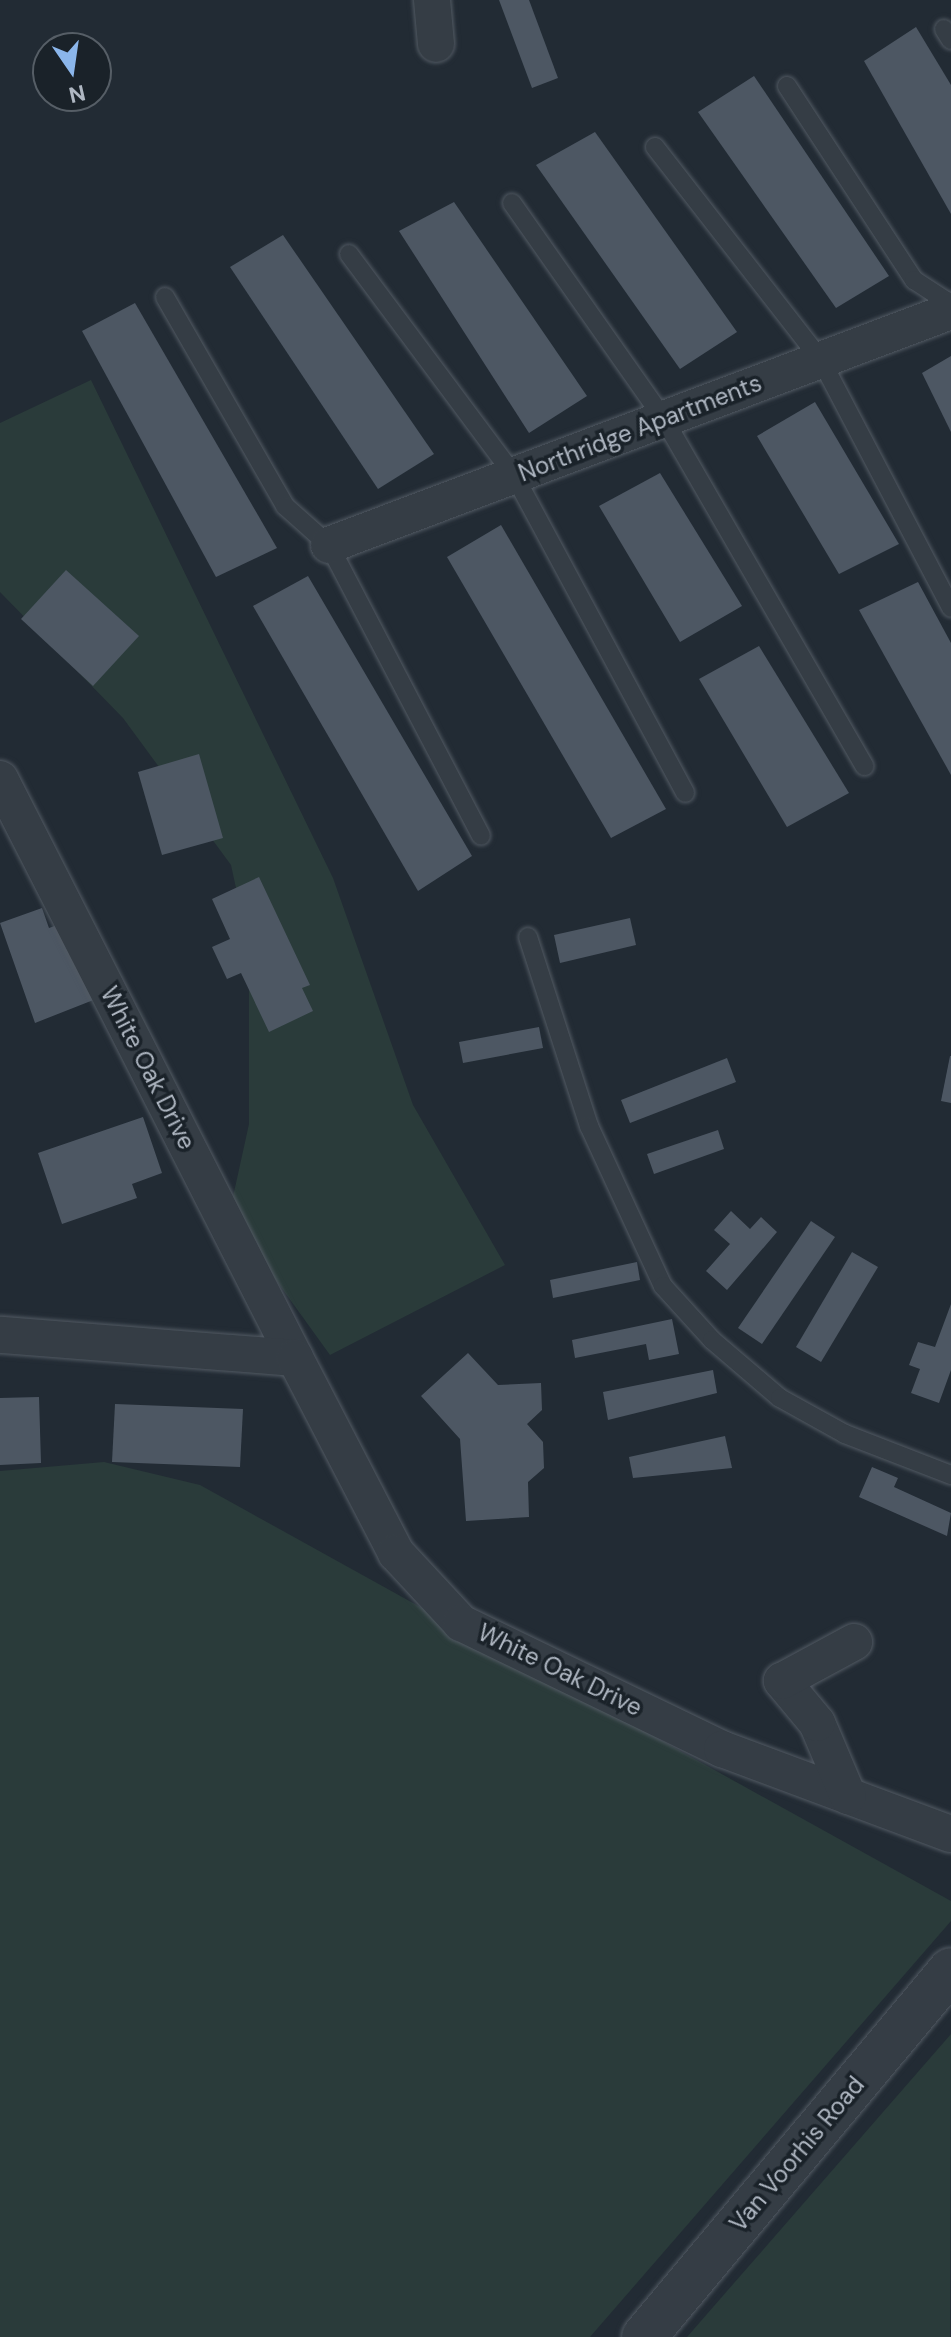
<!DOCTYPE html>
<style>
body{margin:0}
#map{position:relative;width:951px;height:2337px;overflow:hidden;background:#222b34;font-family:"DM Sans",sans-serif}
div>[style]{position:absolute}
.green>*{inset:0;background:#2a3b3a}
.building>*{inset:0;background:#4d5763}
.roads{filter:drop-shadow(0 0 2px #525a63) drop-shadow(0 0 2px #525a63)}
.service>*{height:18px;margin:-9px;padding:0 9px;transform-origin:9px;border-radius:9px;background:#353d45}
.minor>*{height:36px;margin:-18px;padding:0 18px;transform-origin:18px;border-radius:18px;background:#353d45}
.tertiary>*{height:44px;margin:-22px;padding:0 22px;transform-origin:22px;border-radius:22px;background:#353d45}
span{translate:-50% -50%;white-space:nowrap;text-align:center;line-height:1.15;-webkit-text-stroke:7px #1a2229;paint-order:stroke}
.street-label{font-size:24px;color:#afb7c2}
.north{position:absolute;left:32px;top:32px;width:80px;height:80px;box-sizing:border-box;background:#1a2229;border:2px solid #565e66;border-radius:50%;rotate:167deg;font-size:22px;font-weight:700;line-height:32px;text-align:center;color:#afb7c2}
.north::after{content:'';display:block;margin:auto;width:28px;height:36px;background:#8bb6eb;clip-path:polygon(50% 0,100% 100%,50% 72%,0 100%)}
</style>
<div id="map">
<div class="green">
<i style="clip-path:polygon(91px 380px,333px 878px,413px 1105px,505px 1265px,330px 1355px,229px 1215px,249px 1124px,249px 948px,231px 865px,123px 718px,0 592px,0 423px)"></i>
<i style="clip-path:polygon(104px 1462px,200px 1485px,951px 1901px,951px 1921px,590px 2337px,0 2337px,0 1471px)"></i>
<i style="clip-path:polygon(951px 2034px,950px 2337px,687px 2337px)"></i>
</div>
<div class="building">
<i style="clip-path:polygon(499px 0,529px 0,558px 78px,532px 88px)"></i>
<i style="clip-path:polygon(916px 27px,951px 85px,951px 214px,864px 61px)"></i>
<i style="clip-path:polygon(754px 76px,889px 276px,836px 308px,698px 112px)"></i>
<i style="clip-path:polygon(595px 132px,737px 332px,680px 369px,536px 165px)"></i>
<i style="clip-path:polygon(454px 202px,587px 396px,529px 433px,399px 231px)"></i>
<i style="clip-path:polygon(283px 235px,434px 454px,378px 489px,230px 267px)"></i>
<i style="clip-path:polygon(135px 303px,277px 548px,216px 577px,82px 331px)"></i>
<i style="clip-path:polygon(951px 356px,951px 432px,922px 373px)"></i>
<i style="clip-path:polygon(815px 402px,899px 544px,839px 574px,757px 436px)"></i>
<i style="clip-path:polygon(660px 473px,742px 606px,680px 642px,599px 506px)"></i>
<i style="clip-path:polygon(501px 525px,666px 809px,611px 838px,447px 557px)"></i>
<i style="clip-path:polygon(66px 570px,139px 636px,93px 686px,21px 619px)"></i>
<i style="clip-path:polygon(308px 576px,472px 856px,418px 891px,253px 606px)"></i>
<i style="clip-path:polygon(918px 582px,951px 643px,951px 775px,859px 610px)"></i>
<i style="clip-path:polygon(759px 646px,849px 793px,787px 827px,699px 679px)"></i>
<i style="clip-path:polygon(199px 754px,223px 838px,162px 855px,138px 772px)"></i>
<i style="clip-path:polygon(259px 877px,310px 985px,302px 988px,313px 1011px,269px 1032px,241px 973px,227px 979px,212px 947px,230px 939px,212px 899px)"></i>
<i style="clip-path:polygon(42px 908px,49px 928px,60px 924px,101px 997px,35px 1023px,0 923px)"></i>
<i style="clip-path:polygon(630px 918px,636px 945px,560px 963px,554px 935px)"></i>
<i style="clip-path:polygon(539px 1027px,543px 1048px,463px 1063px,459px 1042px)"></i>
<i style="clip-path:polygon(950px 1056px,951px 1056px,951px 1103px,941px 1101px)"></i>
<i style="clip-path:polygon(727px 1058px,736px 1082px,630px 1123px,621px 1100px)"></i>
<i style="clip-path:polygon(143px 1117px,162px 1173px,132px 1184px,137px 1198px,62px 1224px,38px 1153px)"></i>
<i style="clip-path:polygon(718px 1130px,724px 1149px,654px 1174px,647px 1154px)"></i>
<i style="clip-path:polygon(731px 1211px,750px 1229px,761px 1217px,777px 1232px,727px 1290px,706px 1271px,730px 1244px,714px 1230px)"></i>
<i style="clip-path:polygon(811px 1221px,835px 1237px,762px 1344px,738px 1328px)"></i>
<i style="clip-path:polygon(852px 1252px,878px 1267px,821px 1362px,796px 1347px)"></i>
<i style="clip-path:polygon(637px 1262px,640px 1280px,553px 1298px,550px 1280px)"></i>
<i style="clip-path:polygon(951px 1304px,951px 1370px,939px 1403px,911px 1393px,920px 1369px,909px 1365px,918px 1342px,935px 1347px)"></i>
<i style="clip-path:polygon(672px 1319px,679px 1354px,649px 1360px,646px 1344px,575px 1358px,572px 1340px)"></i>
<i style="clip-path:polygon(468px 1353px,498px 1385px,541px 1383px,542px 1410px,527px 1424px,543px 1442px,544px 1468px,528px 1482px,529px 1517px,466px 1521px,460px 1439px,421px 1396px)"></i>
<i style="clip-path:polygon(713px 1370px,717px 1393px,608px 1420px,603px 1392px)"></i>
<i style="clip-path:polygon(39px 1397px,41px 1463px,0 1465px,0 1398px)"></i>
<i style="clip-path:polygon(115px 1404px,243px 1409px,240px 1467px,112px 1462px)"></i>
<i style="clip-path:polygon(725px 1436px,732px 1468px,633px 1478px,629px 1457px)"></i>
<i style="clip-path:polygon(872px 1467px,898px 1478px,894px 1487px,951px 1513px,947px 1536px,859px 1497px)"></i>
</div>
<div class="roads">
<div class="service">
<i style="left:944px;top:29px;width:13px;rotate:58deg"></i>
<i style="left:787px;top:86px;width:232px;rotate:56.8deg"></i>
<i style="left:914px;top:280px;width:44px;rotate:33deg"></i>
<i style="left:655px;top:147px;width:270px;rotate:52.1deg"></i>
<i style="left:821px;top:360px;width:280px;rotate:62.3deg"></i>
<i style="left:512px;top:203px;width:264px;rotate:54.9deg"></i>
<i style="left:664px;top:419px;width:401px;rotate:60deg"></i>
<i style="left:349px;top:254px;width:276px;rotate:53.3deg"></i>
<i style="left:514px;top:475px;width:361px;rotate:61.7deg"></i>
<i style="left:165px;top:297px;width:241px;rotate:60.1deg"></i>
<i style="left:285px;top:506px;width:59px;rotate:41.6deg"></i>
<i style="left:329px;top:545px;width:328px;rotate:62.4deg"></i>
<i style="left:528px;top:937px;width:199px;rotate:72.1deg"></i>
<i style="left:589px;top:1126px;width:176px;rotate:65.2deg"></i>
<i style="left:663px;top:1286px;width:73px;rotate:47.8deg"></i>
<i style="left:712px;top:1340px;width:89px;rotate:40.5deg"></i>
<i style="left:780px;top:1398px;width:74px;rotate:29deg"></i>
<i style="left:845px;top:1434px;width:114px;rotate:21.1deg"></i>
</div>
<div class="minor">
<i style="left:432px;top:0;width:44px;rotate:84.8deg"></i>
<i style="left:329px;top:545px;width:665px;rotate:-20.62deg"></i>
<i style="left:0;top:779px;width:650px;rotate:63deg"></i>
<i style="left:295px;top:1358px;width:296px;rotate:-175.5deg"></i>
<i style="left:295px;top:1358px;width:220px;rotate:62.6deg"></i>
<i style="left:396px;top:1553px;width:96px;rotate:47.1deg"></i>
<i style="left:461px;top:1623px;width:290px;rotate:25.8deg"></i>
<i style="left:722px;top:1749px;width:244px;rotate:20.4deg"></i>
<i style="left:848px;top:1796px;width:79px;rotate:-113deg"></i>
<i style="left:817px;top:1723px;width:55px;rotate:-129.8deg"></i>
<i style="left:782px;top:1681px;width:82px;rotate:-28.4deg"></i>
</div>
<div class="tertiary">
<i style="left:644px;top:2337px;width:478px;rotate:-50.1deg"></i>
</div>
</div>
<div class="street-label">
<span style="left:640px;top:428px;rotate:-21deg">Northridge Apartments</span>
<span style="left:148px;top:1068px;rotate:63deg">White Oak Drive</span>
<span style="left:560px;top:1670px;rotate:26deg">White Oak Drive</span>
<span style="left:797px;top:2154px;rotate:-50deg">Van Voorhis Road</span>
</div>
<div class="north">N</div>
</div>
